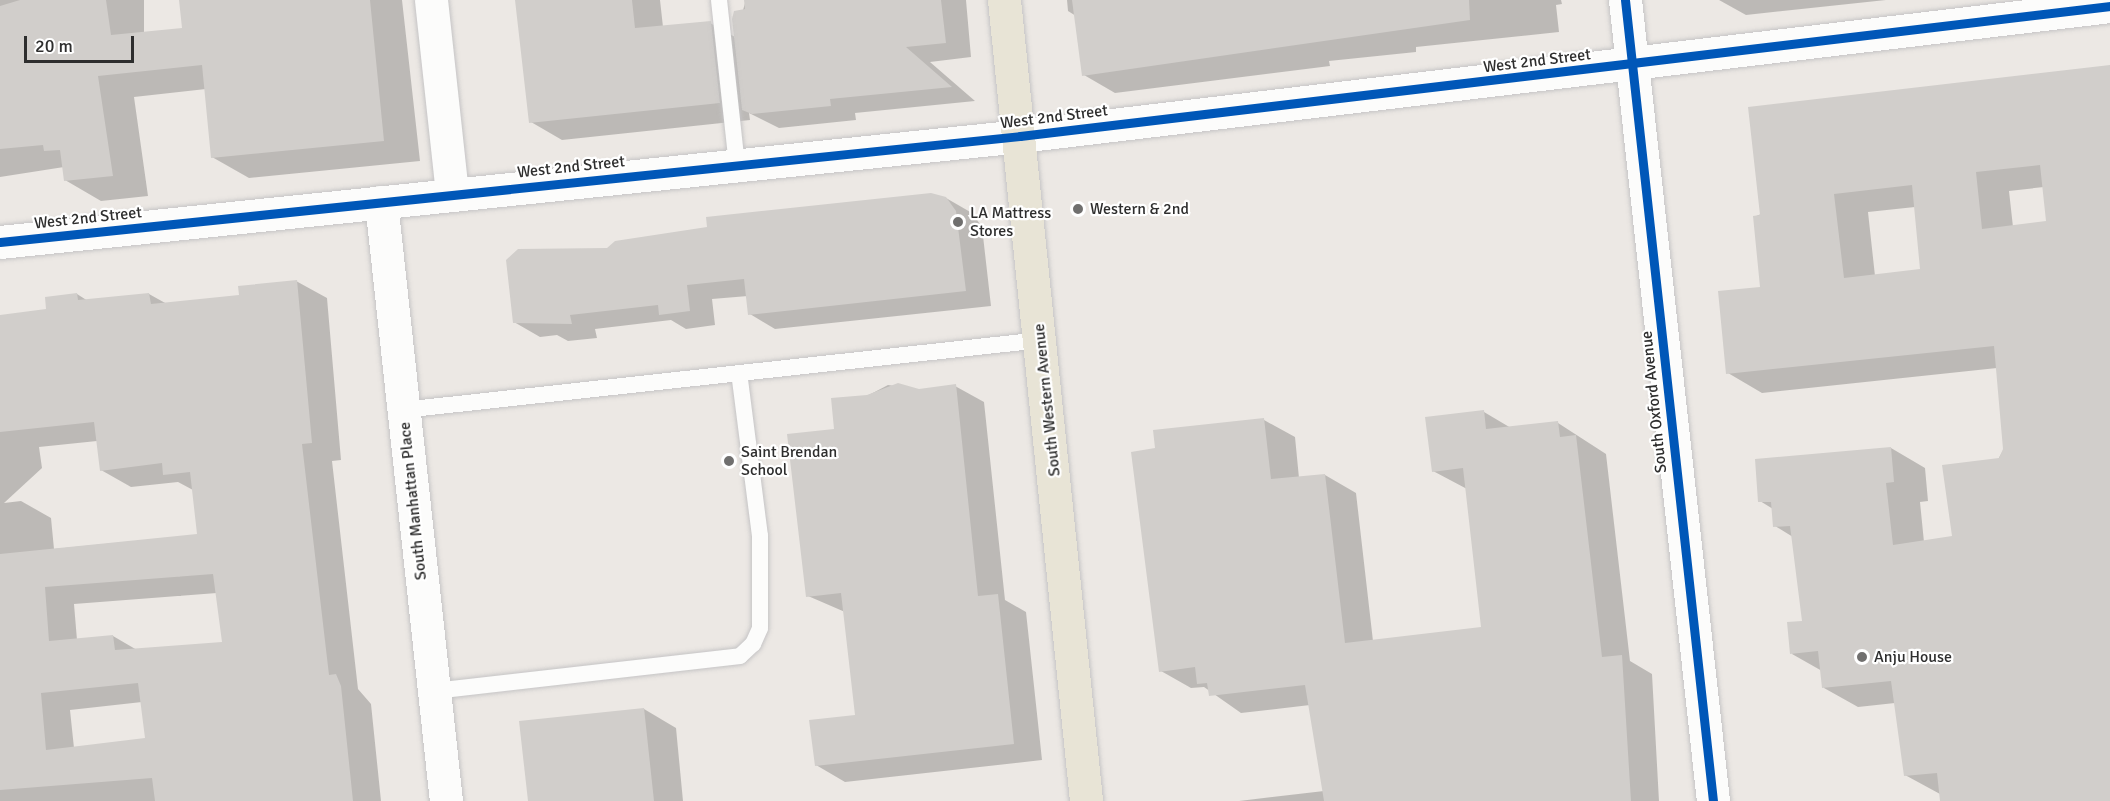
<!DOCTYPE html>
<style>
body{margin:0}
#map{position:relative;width:2110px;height:801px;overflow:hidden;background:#ece8e4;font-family:Signika,sans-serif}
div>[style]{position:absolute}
.shadow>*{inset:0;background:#0003}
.building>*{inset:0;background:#d1cecb}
.roads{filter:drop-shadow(0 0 2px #c5c4c5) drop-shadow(0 0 2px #c5c4c5)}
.service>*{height:16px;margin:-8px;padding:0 8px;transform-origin:8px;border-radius:8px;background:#fcfcfb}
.minor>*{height:33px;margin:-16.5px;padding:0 16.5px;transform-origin:16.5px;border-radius:16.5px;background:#fcfcfb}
.tertiary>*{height:33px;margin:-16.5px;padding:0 16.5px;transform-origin:16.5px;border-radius:16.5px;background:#fcfcfb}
.primary>*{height:33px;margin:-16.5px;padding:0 16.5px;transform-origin:16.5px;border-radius:16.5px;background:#e8e4d6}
.cycleway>*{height:9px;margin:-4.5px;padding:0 4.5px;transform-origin:4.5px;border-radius:4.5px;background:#0057b8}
.dots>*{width:16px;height:16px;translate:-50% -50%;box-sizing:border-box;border:3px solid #fff;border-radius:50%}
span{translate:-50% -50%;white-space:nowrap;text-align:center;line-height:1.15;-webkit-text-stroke:4.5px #fff;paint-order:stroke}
.street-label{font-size:16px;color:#2e2e2e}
.poi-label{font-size:16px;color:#2e2e2e}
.left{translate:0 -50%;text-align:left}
.scale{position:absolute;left:24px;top:36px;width:110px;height:27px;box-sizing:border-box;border:3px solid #2e2e2e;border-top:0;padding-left:8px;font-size:18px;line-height:21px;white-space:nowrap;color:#2e2e2e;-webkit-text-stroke:4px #fff;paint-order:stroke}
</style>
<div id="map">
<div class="shadow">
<i style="clip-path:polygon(0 0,144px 0,144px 33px,183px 29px,180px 0,402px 0,420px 161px,249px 178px,212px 157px,206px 89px,134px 97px,148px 196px,101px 201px,65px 180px,64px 167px,0 177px)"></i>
<i style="clip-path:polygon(518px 0,660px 0,663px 27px,710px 23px,735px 37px,746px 0,966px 0,971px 57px,930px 62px,975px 101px,855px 113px,856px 120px,779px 128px,749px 113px,750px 120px,562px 140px,531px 122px)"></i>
<i style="clip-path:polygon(1067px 0,1561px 0,1562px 4px,1556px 5px,1559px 32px,1416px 47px,1416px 52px,1329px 61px,1330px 66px,1115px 93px,1084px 75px,1076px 16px,1068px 11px)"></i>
<i style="clip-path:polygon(1719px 0,1886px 0,1746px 15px)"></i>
<i style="clip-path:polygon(evenodd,2110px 66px,2110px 801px,1941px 801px,1940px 794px,1905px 775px,1895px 703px,1858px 707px,1824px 688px,1822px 671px,1792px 654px,1803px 622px,1793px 537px,1775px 526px,1773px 509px,1760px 501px,1756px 460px,1891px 448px,1925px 468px,1928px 501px,1920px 502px,1924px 542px,1953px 537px,2004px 449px,1997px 368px,1762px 393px,1728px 373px,1762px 288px,1754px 217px,2110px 66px,2044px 187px,2048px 222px,2013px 227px,2009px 191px,2044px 187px,2110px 66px,1915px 207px,1922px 271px,1875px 276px,1868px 212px,1915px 207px)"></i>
<i style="clip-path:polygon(946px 198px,972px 213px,982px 227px,991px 306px,775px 329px,750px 314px,748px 296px,712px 299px,715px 325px,686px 329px,671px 320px,595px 329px,597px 338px,568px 341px,557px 335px,540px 337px,514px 322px,608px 249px)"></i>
<i style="clip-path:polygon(evenodd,296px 281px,327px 298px,341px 460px,332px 461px,358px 689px,371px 704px,381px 801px,0 801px,0 316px,48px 310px,77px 294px,88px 301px,149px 294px,167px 304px,241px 296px,296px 281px,97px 441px,101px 470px,131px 487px,178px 482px,193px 490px,198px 535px,54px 549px,51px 518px,21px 501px,4px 503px,42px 468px,39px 447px,97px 441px,296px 281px,217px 593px,224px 644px,137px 650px,113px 636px,77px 640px,74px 604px,217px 593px,296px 281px,142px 702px,147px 739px,74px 748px,70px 710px,142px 702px)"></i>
<i style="clip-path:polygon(888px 385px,919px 390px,955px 386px,984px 402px,1005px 600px,1026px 612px,1042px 760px,845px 782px,816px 765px,857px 716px,845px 612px,808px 596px,836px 431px,867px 396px)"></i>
<i style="clip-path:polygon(1484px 412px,1511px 428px,1558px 423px,1606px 454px,1630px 661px,1652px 674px,1659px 801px,1239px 801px,1324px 791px,1310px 705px,1241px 713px,1204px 687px,1191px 688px,1161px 671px,1157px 450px,1264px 420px,1295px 437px,1299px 478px,1325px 475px,1356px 493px,1373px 641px,1483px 628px,1467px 489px,1433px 471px)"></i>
<i style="clip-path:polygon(644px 709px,676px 728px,683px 801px,531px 801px)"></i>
</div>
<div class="building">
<i style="clip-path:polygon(20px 0,106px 0,111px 35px,182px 28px,179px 0,370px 0,384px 141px,211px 158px,202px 65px,98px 76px,113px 176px,64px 181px,60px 150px,44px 151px,43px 145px,0 149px,0 6px)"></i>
<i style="clip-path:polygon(515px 0,632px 0,635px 28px,711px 21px,720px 103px,529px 123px)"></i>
<i style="clip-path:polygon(744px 0,941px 0,946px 43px,906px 47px,952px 87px,830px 99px,831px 106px,752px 114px,742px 110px,732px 19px,734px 11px,745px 9px)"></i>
<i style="clip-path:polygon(1072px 0,1469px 0,1470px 20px,1082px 76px)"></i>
<i style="clip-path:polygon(evenodd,2110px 65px,2110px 801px,1940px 801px,1937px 773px,1904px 776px,1891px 681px,1822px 688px,1818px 651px,1790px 654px,1787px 622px,1802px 621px,1790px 526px,1773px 527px,1771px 502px,1758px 502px,1755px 459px,1891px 447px,1894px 482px,1886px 483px,1893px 545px,1952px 536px,1942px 465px,1999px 458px,2003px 449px,1994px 346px,1726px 374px,1718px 291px,1760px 287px,1753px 216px,1760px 215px,1748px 107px,2110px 65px,2040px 165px,2046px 221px,1982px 229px,1976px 172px,2040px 165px,2110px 65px,1912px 185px,1920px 269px,1844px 278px,1834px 194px,1912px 185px)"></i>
<i style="clip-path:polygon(931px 193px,946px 197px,956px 211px,966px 291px,748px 315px,744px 279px,687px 285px,690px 311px,659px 315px,658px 305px,570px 315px,572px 324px,513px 323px,506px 260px,518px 249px,607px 248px,615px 241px,707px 227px,706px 217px)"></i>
<i style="clip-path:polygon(evenodd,297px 280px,312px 443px,302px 444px,329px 675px,336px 674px,341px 686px,353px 801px,155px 801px,152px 778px,0 790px,0 554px,197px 534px,190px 472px,163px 475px,162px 463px,100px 471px,94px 422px,0 432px,0 315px,46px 309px,45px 297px,77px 293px,78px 300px,149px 293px,151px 304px,239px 295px,238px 286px,297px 280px,213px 574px,222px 642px,115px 650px,113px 635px,49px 641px,45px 587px,213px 574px,297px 280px,138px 683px,145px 738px,46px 750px,41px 693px,138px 683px)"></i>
<i style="clip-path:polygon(898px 383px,919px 389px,956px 384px,978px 596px,998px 594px,1014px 744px,815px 766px,809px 720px,855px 715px,841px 593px,806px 597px,787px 434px,834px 429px,831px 398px,867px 395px)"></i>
<i style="clip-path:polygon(1484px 410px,1486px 429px,1558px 421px,1560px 437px,1576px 435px,1602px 657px,1622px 655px,1631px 801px,1324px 801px,1305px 685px,1209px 696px,1207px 683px,1197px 684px,1195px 667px,1159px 672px,1131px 452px,1155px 448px,1153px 430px,1264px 418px,1271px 479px,1325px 474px,1345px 643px,1481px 627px,1463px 468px,1432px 472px,1425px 417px)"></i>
<i style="clip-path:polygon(644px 708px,654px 801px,528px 801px,519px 721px)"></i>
</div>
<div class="roads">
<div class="service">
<i style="left:719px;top:0;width:166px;rotate:83.8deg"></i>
<i style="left:403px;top:410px;width:642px;rotate:-6.26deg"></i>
<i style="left:434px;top:691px;width:308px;rotate:-6.5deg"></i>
<i style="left:740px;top:656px;width:18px;rotate:-43deg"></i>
<i style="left:753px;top:644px;width:17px;rotate:-66deg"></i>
<i style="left:760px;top:628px;width:92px;rotate:-90deg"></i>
<i style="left:760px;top:536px;width:164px;rotate:-97.3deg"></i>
</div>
<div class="minor">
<i style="left:431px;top:0;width:195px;rotate:83.8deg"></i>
<i style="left:1625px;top:0;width:806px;rotate:83.73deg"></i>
<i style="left:381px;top:202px;width:603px;rotate:83.81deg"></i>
</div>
<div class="tertiary">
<i style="left:0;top:242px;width:1025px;rotate:-5.93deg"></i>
<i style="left:1020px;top:136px;width:1098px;rotate:-6.8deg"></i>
</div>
<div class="primary">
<i style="left:1004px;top:0;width:805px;rotate:84.15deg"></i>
</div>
</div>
<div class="cycleway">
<i style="left:1625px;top:0;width:806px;rotate:83.73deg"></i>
<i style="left:0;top:242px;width:1025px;rotate:-5.93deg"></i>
<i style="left:1020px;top:136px;width:1098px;rotate:-6.8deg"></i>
</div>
<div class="dots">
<i style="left:1078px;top:209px;background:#706f6e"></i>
<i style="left:958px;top:222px;background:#706f6e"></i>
<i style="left:729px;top:461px;background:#706f6e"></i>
<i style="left:1862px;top:657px;background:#706f6e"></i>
</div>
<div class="street-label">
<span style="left:1537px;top:61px;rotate:-7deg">West 2nd Street</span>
<span style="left:1054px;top:117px;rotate:-7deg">West 2nd Street</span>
<span style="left:571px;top:167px;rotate:-6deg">West 2nd Street</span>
<span style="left:88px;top:218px;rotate:-6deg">West 2nd Street</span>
<span style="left:1047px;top:400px;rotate:-96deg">South Western Avenue</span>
<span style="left:1654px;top:402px;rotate:-96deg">South Oxford Avenue</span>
<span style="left:413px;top:501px;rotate:-96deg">South Manhattan Place</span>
</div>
<div class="poi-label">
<span class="left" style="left:1090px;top:209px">Western &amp; 2nd</span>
<span class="left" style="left:970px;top:222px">LA Mattress<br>Stores</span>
<span class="left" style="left:741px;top:461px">Saint Brendan<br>School</span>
<span class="left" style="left:1874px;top:657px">Anju House</span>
</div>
<div class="scale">20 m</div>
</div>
